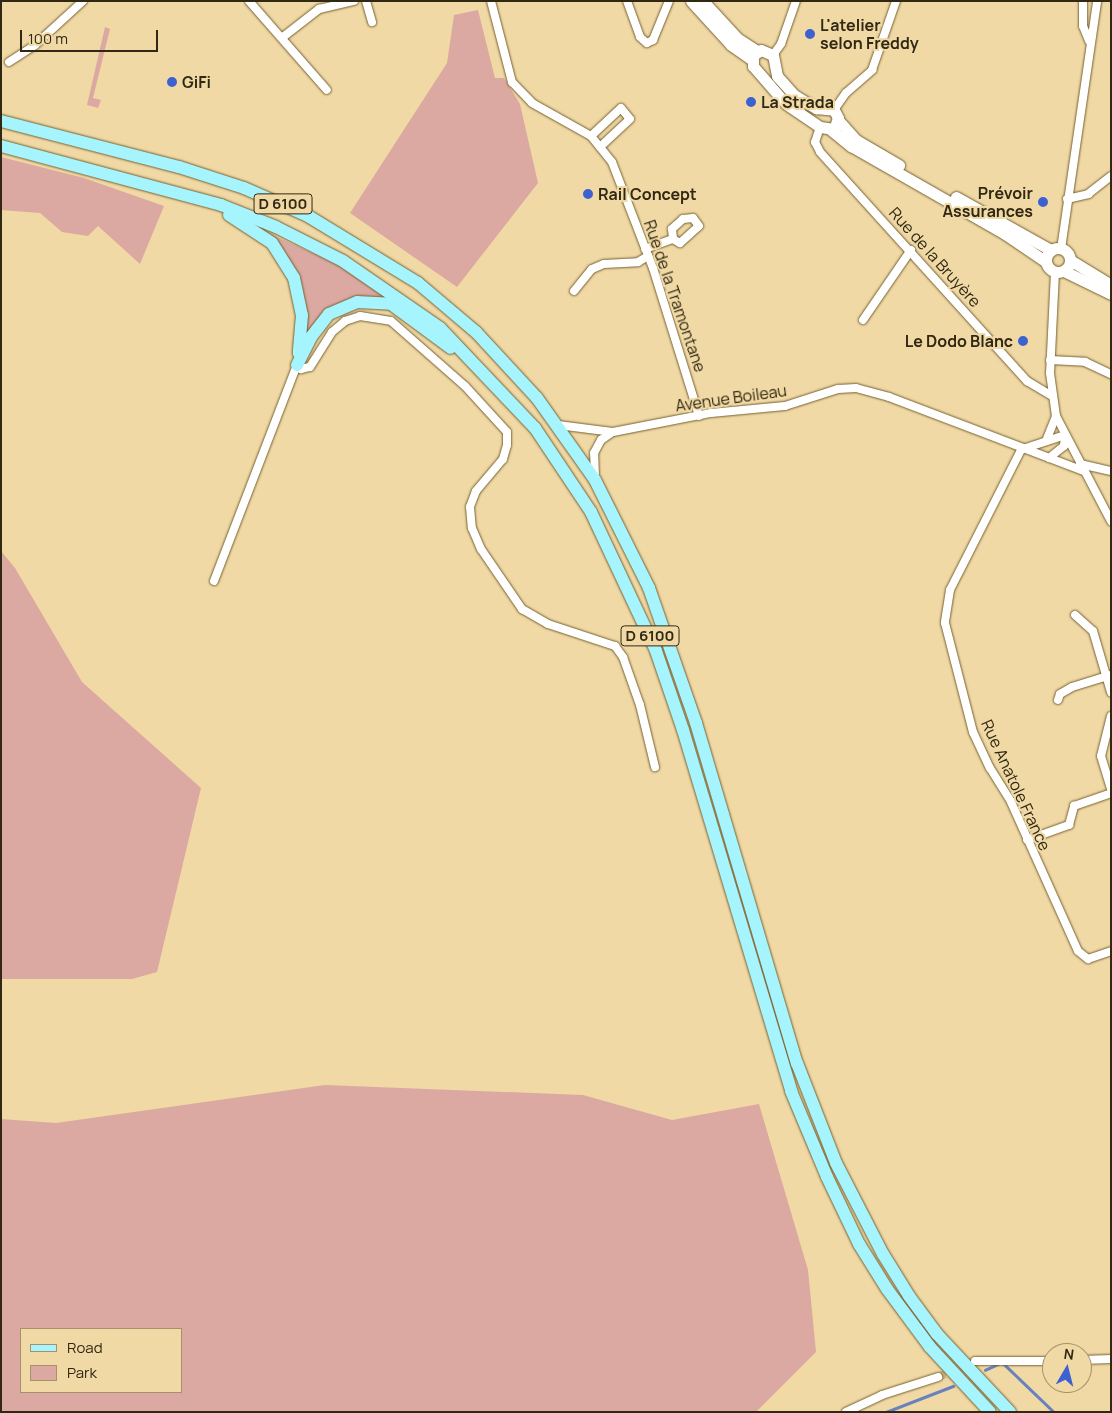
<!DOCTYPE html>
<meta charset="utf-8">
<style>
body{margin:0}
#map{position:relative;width:1112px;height:1413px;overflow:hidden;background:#f0d9a5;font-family:Manrope,sans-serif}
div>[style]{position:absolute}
.green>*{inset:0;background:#dba9a2}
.stream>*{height:2.5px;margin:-1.25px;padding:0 1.25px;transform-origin:1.25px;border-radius:1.25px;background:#6981be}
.street-tunnel>*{height:8px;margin-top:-4px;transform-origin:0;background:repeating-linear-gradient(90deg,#cab688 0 8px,transparent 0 12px)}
.roads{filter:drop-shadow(0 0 1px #766130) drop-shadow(0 0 1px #766130)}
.street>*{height:8px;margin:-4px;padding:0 4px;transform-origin:4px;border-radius:4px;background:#fff}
.secondary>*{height:11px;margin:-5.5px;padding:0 5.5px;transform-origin:5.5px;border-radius:5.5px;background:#fff}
.secondary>.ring{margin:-5.5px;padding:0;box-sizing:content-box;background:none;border:11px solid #fff;border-radius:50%}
.primary>*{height:12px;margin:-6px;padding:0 6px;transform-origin:6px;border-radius:6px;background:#a5f4fe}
.dots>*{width:14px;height:14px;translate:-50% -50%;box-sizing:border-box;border:2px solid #f0d9a5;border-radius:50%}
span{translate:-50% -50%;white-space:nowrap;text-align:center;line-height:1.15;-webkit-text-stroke:4px #f0d9a5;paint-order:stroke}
.shield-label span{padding:1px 4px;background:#f0d9a5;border:1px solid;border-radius:4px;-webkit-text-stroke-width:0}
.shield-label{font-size:15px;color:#302813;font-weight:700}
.poi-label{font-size:16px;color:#302813;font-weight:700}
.left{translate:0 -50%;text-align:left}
.right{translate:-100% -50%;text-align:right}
.street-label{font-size:16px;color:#302813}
.frame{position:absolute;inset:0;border:2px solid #302813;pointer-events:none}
.legend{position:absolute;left:20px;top:1328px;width:162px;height:65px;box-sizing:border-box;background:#f0d9a5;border:1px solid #a3926b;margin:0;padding:6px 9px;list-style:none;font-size:15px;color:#302813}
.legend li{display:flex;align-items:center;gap:10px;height:25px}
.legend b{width:25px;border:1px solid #a3926b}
.north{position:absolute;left:1042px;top:1343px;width:50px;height:50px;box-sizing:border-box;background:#f0d9a5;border:1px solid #a3926b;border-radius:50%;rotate:8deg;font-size:14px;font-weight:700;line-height:20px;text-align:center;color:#302813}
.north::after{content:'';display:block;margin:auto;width:18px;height:22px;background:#3e61d2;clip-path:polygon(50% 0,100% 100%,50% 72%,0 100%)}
.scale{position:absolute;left:20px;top:30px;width:138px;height:22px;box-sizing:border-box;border:2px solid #302813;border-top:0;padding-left:6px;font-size:15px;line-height:18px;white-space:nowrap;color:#302813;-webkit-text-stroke:4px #f0d9a5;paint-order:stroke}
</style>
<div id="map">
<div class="green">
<i style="clip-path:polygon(478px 10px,495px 78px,504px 78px,520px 104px,538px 183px,457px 287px,350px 213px,447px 63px,454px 15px)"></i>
<i style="clip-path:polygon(105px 27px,110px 29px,93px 98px,101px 100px,98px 108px,87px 105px)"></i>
<i style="clip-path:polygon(1px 157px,84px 178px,164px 206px,140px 264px,98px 226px,88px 236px,62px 232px,40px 213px,1px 210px)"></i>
<i style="clip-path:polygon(264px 231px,338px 265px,392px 299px,355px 298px,324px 313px,307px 334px,303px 291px)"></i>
<i style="clip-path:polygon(1px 551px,15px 568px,82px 682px,201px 788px,157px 972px,132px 979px,1px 979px)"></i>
<i style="clip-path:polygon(evenodd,325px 1085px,583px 1095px,672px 1120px,759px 1104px,808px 1270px,816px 1352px,756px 1412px,1px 1412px,1px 1119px,56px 1123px,325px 1085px,181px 1329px,181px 1392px,21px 1392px,21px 1329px,181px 1329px)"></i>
</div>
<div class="stream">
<i style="left:1004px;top:1364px;width:69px;rotate:43.8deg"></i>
<i style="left:985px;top:1370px;width:14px;rotate:-25deg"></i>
<i style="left:886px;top:1412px;width:72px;rotate:-21.2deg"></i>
</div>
<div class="street-tunnel">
<i style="left:938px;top:1377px;width:34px;rotate:-23deg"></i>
</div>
<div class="roads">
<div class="street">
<i style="left:249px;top:1px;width:118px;rotate:48.8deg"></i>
<i style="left:366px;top:1px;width:22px;rotate:74deg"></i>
<i style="left:491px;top:1px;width:84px;rotate:75.5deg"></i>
<i style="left:512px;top:82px;width:29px;rotate:46deg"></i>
<i style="left:532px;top:103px;width:68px;rotate:29.2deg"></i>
<i style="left:591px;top:136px;width:33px;rotate:51deg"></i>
<i style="left:612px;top:162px;width:114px;rotate:68.9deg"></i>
<i style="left:653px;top:268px;width:155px;rotate:72.7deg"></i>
<i style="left:627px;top:1px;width:38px;rotate:70deg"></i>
<i style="left:640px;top:37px;width:9px;rotate:41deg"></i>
<i style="left:647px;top:43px;width:7px;rotate:-27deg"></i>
<i style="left:653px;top:40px;width:42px;rotate:-67.7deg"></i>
<i style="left:1083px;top:1px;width:25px;rotate:90deg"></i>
<i style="left:1083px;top:26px;width:16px;rotate:68deg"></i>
<i style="left:283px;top:37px;width:46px;rotate:-37.9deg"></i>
<i style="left:319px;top:9px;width:36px;rotate:-13deg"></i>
<i style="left:773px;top:55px;width:14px;rotate:-54deg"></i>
<i style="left:781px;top:44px;width:46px;rotate:-70.8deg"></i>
<i style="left:9px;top:62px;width:31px;rotate:-33deg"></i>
<i style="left:35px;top:45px;width:65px;rotate:-42.5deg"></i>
<i style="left:834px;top:110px;width:21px;rotate:-55deg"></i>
<i style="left:846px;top:93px;width:35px;rotate:-41deg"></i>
<i style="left:872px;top:70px;width:73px;rotate:-70.8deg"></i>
<i style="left:820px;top:127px;width:16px;rotate:108deg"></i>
<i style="left:815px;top:142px;width:11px;rotate:63deg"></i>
<i style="left:820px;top:152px;width:309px;rotate:47.9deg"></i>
<i style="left:1027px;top:381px;width:29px;rotate:31deg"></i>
<i style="left:591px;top:136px;width:41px;rotate:-43deg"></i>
<i style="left:621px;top:108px;width:14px;rotate:51deg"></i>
<i style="left:630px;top:119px;width:41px;rotate:137deg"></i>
<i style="left:1067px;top:199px;width:22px;rotate:-13deg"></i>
<i style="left:1088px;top:194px;width:29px;rotate:-38deg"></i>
<i style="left:645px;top:249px;width:30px;rotate:-20deg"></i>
<i style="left:673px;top:239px;width:8px;rotate:30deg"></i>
<i style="left:680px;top:243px;width:25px;rotate:-42deg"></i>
<i style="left:699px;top:226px;width:10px;rotate:-127deg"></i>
<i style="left:693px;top:218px;width:10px;rotate:174deg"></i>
<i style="left:683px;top:219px;width:15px;rotate:138deg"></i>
<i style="left:672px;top:229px;width:10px;rotate:84deg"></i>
<i style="left:1061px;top:249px;width:251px;rotate:-81.7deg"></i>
<i style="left:1055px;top:272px;width:101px;rotate:92.8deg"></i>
<i style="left:1050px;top:373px;width:43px;rotate:82.1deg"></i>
<i style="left:1056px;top:416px;width:119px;rotate:62.4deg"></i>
<i style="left:574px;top:291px;width:28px;rotate:-51deg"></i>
<i style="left:592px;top:269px;width:13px;rotate:-23deg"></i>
<i style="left:604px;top:264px;width:34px;rotate:-3deg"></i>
<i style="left:638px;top:262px;width:12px;rotate:-31deg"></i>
<i style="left:863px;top:320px;width:85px;rotate:-55.6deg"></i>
<i style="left:1050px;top:360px;width:35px;rotate:3deg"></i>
<i style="left:1085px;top:362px;width:29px;rotate:25deg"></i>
<i style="left:558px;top:425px;width:55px;rotate:7.3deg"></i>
<i style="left:613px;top:432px;width:100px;rotate:-11deg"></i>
<i style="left:711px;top:413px;width:74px;rotate:-5.4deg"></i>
<i style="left:785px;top:406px;width:56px;rotate:-17.8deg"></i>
<i style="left:838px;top:389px;width:18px;rotate:-3deg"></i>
<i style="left:856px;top:388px;width:34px;rotate:15deg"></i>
<i style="left:889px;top:397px;width:209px;rotate:20.8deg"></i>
<i style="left:1046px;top:441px;width:27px;rotate:-68deg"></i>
<i style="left:1023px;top:449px;width:44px;rotate:-18.4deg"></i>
<i style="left:1021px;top:450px;width:157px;rotate:116.9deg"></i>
<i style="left:950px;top:590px;width:33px;rotate:99deg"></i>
<i style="left:945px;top:623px;width:113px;rotate:75.6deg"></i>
<i style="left:973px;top:732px;width:40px;rotate:65deg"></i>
<i style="left:990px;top:768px;width:40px;rotate:58deg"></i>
<i style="left:1011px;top:802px;width:163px;rotate:65.8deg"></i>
<i style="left:1078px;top:951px;width:13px;rotate:39deg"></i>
<i style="left:1088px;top:959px;width:24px;rotate:-19deg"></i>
<i style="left:1049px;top:458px;width:19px;rotate:-39deg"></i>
<i style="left:1064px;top:446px;width:11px;rotate:-85deg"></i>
<i style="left:1080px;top:464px;width:32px;rotate:13deg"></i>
<i style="left:595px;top:478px;width:25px;rotate:-92deg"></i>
<i style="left:594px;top:453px;width:15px;rotate:-62deg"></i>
<i style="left:601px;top:440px;width:12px;rotate:-35deg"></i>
<i style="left:214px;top:581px;width:231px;rotate:-69deg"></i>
<i style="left:297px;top:365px;width:6px;rotate:45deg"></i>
<i style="left:301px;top:369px;width:9px;rotate:-13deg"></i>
<i style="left:310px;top:367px;width:41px;rotate:-57.8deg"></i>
<i style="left:332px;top:332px;width:17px;rotate:-40deg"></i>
<i style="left:345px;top:321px;width:16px;rotate:-18deg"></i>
<i style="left:360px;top:316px;width:31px;rotate:9deg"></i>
<i style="left:391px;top:321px;width:98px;rotate:41.3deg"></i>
<i style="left:465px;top:386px;width:62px;rotate:47.6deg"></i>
<i style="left:507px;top:432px;width:13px;rotate:90deg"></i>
<i style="left:507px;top:445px;width:15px;rotate:106deg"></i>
<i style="left:503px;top:459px;width:42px;rotate:130.2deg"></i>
<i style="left:476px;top:491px;width:17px;rotate:111deg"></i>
<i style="left:470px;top:507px;width:21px;rotate:85deg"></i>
<i style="left:472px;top:528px;width:23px;rotate:67deg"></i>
<i style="left:481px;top:549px;width:73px;rotate:55.7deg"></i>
<i style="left:522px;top:609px;width:30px;rotate:30deg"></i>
<i style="left:548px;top:624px;width:71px;rotate:18.2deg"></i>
<i style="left:615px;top:646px;width:14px;rotate:54deg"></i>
<i style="left:623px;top:657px;width:51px;rotate:70.5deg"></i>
<i style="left:640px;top:705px;width:64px;rotate:76.4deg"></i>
<i style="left:1075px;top:615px;width:24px;rotate:42deg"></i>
<i style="left:1093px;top:631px;width:64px;rotate:73.6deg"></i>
<i style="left:1058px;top:700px;width:6px;rotate:-72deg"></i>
<i style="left:1060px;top:694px;width:14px;rotate:-30deg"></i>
<i style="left:1072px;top:687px;width:41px;rotate:-17.1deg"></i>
<i style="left:1111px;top:716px;width:41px;rotate:104deg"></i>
<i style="left:1101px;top:756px;width:34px;rotate:73deg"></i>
<i style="left:1027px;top:840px;width:45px;rotate:-19.7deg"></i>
<i style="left:1069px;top:825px;width:20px;rotate:-75deg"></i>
<i style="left:1074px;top:806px;width:39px;rotate:-19deg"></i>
<i style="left:1082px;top:1360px;width:29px;rotate:-2deg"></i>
<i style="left:975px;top:1361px;width:77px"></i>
<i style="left:846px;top:1412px;width:40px;rotate:-25deg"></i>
<i style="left:882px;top:1395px;width:59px;rotate:-17.8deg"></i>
</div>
<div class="secondary">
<i style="left:691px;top:1px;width:59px;rotate:47.7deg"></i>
<i style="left:731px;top:45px;width:24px;rotate:35deg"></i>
<i style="left:703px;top:1px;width:50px;rotate:47.4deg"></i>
<i style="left:737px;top:38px;width:24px;rotate:33deg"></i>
<i style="left:761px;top:50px;width:13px;rotate:23deg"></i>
<i style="left:773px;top:55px;width:21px;rotate:79deg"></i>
<i style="left:777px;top:76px;width:25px;rotate:48deg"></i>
<i style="left:794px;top:95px;width:26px;rotate:31deg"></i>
<i style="left:816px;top:108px;width:18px;rotate:6deg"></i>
<i style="left:834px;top:110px;width:9px;rotate:63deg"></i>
<i style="left:838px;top:118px;width:12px;rotate:110deg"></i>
<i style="left:834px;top:129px;width:14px;rotate:-172deg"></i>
<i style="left:820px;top:127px;width:41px;rotate:-145.9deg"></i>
<i style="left:786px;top:104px;width:50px;rotate:-131deg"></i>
<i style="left:753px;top:66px;width:11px;rotate:-90deg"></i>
<i style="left:753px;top:55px;width:9px;rotate:-32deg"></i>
<i style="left:838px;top:120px;width:27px;rotate:48deg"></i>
<i style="left:856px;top:140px;width:50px;rotate:30.2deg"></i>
<i style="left:831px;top:130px;width:26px;rotate:39deg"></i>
<i style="left:851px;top:146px;width:177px;rotate:29.7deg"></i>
<i style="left:1005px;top:234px;width:48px;rotate:34deg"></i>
<i style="left:956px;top:197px;width:109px;rotate:29.2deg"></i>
<i class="ring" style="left:1046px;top:248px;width:13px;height:13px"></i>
<i style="left:1070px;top:260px;width:48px;rotate:31.4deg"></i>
<i style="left:1064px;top:271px;width:52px;rotate:26.1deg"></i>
</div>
<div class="primary">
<i style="left:1px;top:121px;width:184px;rotate:14.5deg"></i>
<i style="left:179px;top:167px;width:68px;rotate:17.9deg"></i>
<i style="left:244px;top:188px;width:70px;rotate:23.6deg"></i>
<i style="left:308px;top:216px;width:129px;rotate:31.3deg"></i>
<i style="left:418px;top:283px;width:76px;rotate:40.2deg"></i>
<i style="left:476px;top:332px;width:90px;rotate:47.3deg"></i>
<i style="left:537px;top:398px;width:100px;rotate:54.7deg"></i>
<i style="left:595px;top:480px;width:121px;rotate:63.4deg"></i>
<i style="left:649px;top:588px;width:143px;rotate:70.8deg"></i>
<i style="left:696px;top:723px;width:355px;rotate:73.5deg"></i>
<i style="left:797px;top:1063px;width:107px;rotate:68.7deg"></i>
<i style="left:836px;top:1163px;width:102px;rotate:62.7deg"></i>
<i style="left:883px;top:1254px;width:49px;rotate:58.2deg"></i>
<i style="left:909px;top:1296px;width:47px;rotate:53.6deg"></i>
<i style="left:937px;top:1334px;width:107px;rotate:46.9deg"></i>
<i style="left:1px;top:146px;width:228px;rotate:15deg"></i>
<i style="left:221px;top:205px;width:59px;rotate:21.8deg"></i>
<i style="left:276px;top:227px;width:75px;rotate:26.9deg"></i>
<i style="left:343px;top:261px;width:118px;rotate:34.6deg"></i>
<i style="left:440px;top:328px;width:138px;rotate:46.5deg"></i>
<i style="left:535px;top:428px;width:101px;rotate:56.3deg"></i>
<i style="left:591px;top:512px;width:153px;rotate:64.9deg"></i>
<i style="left:656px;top:651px;width:83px;rotate:71.1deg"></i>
<i style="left:683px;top:730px;width:377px;rotate:73.3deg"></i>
<i style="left:791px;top:1091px;width:93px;rotate:67.3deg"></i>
<i style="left:827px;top:1177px;width:74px;rotate:64.5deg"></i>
<i style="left:859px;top:1244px;width:53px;rotate:58.1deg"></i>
<i style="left:887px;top:1289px;width:72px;rotate:53.4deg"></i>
<i style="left:930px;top:1347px;width:88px;rotate:47.3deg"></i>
<i style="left:229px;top:215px;width:51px;rotate:33.1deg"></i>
<i style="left:272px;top:243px;width:41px;rotate:57.8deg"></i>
<i style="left:294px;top:278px;width:38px;rotate:78deg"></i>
<i style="left:302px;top:315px;width:38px;rotate:95deg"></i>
<i style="left:297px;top:365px;width:31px;rotate:-63deg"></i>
<i style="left:311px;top:337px;width:29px;rotate:-52deg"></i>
<i style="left:329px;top:314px;width:30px;rotate:-23deg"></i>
<i style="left:357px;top:302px;width:34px;rotate:3deg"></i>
<i style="left:391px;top:304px;width:74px;rotate:36.3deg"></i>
</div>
</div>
<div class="dots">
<i style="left:810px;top:34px;background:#3e61d2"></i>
<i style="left:172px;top:82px;background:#3e61d2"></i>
<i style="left:751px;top:102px;background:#3e61d2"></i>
<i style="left:588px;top:194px;background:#3e61d2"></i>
<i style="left:1043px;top:202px;background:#3e61d2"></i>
<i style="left:1023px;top:341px;background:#3e61d2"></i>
</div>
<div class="shield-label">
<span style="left:283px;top:204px">D 6100</span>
<span style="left:650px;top:636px">D 6100</span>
</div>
<div class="poi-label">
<span class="left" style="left:820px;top:34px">L'atelier<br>selon Freddy</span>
<span class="left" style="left:182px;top:82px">GiFi</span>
<span class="left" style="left:761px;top:102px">La Strada</span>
<span class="right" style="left:1033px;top:202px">Prévoir<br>Assurances</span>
<span class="left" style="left:598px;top:194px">Rail Concept</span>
<span class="right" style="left:1013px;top:341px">Le Dodo Blanc</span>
</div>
<div class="street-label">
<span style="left:935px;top:257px;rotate:48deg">Rue de la Bruyère</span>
<span style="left:675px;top:296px;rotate:71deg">Rue de la Tramontane</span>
<span style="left:731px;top:398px;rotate:-8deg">Avenue Boileau</span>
<span style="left:1016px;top:785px;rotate:65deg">Rue Anatole France</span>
</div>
<div class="frame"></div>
<ul class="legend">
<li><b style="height:6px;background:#a5f4fe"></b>Road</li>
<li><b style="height:14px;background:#dba9a2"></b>Park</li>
</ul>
<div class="north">N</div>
<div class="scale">100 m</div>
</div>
